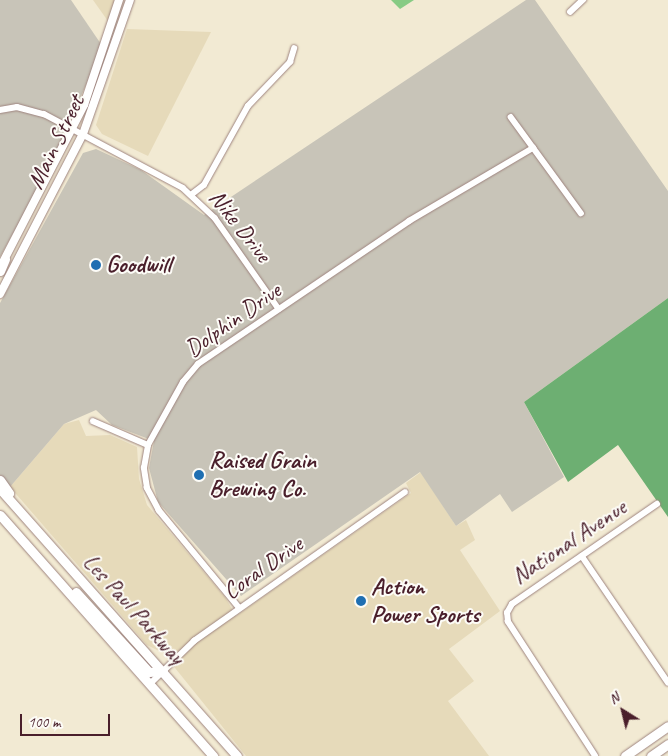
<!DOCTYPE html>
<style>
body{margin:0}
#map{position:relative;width:668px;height:756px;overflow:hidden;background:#f2ead3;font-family:Caveat,sans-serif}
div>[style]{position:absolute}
.built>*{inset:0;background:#e6daba}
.industrial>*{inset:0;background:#c8c4b8}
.green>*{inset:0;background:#87cb84}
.forest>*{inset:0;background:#6daf72}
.roads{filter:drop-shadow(0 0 1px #9e847f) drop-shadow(0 0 1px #9e847f)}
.street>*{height:5.5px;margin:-2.75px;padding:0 2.75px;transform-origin:2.75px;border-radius:2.75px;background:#fff}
.secondary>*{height:8px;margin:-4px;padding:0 4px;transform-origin:4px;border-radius:4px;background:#fff}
.primary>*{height:9px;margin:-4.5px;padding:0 4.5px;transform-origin:4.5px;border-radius:4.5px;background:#fff}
.dots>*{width:14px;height:14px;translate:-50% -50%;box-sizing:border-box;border:2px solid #fdfcf7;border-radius:50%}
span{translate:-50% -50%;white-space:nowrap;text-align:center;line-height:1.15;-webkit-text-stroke:4px #fdfcf7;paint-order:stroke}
.street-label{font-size:24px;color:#4a1f2b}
.poi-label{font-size:24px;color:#4a1f2b;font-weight:700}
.left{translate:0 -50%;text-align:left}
.north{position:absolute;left:598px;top:686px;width:50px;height:50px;-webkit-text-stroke:4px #fdfcf7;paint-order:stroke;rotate:324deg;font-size:14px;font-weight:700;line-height:20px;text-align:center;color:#4a1f2b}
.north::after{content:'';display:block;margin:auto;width:18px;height:22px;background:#4a1f2b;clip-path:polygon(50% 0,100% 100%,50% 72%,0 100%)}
.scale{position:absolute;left:20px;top:714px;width:90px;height:22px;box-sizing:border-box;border:2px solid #4a1f2b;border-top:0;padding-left:6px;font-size:15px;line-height:18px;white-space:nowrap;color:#4a1f2b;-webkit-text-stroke:4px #fdfcf7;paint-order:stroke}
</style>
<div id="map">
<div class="built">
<i style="clip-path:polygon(93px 0,115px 0,110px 24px)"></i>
<i style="clip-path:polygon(127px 29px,211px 32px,148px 156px,102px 134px,96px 125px)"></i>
<i style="clip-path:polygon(79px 420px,86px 436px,110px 435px,137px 447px,139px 479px,147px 505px,225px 597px,236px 616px,411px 493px,406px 483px,421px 472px,456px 526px,466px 520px,475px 540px,460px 550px,500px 611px,449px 649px,474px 681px,448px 701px,489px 756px,246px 756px,163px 653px,147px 645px,10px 487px,64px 424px)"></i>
</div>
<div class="industrial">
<i style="clip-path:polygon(0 0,71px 0,103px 47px,47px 172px,0 257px)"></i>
<i style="clip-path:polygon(526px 0,535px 0,668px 191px,668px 298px,524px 402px,564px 477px,512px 512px,500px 494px,456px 526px,420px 472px,241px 596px,158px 502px,149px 468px,154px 441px,112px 425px,96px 410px,64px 424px,10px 487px,0 475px,0 303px,83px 153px,96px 149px,141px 170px,204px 215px)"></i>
</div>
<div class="green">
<i style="clip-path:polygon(391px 0,414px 0,400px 9px)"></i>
</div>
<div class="forest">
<i style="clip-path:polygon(668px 298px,668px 517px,618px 445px,568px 482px,524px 402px)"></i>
</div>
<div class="roads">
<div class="street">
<i style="left:570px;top:12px;width:18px;rotate:-43deg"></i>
<i style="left:0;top:110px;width:17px;rotate:-10deg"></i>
<i style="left:17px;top:107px;width:28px;rotate:15deg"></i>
<i style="left:44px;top:114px;width:157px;rotate:28deg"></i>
<i style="left:183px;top:188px;width:44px;rotate:43.2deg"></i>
<i style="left:215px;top:218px;width:111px;rotate:54.9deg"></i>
<i style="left:511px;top:117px;width:119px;rotate:53.9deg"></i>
<i style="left:191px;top:195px;width:16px;rotate:-38deg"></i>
<i style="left:204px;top:185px;width:90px;rotate:-60.9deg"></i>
<i style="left:248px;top:106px;width:61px;rotate:-46.3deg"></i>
<i style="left:290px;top:62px;width:14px;rotate:-73deg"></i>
<i style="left:93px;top:421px;width:60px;rotate:23.6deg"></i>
<i style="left:582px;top:556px;width:153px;rotate:55.7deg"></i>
<i style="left:239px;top:608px;width:126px;rotate:-129.5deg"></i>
<i style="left:159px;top:511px;width:26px;rotate:-118deg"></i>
<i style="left:147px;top:488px;width:20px;rotate:-99deg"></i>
<i style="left:144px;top:468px;width:23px;rotate:-80deg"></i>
<i style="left:148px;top:445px;width:72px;rotate:-60.9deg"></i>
<i style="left:183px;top:382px;width:23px;rotate:-50deg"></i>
<i style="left:198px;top:364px;width:255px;rotate:-34.1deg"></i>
<i style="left:409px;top:221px;width:144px;rotate:-30.5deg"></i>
<i style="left:150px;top:684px;width:62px;rotate:-44.3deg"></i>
<i style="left:194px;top:641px;width:258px;rotate:-35.2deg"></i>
<i style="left:595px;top:756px;width:160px;rotate:-123deg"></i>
<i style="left:508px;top:622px;width:9px;rotate:-96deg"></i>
<i style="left:507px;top:613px;width:10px;rotate:-61deg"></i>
<i style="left:512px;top:604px;width:176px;rotate:-34.6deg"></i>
</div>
<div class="secondary">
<i style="left:3px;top:262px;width:177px;rotate:-62.7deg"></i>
<i style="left:84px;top:105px;width:111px;rotate:-71.6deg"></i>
<i style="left:0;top:294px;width:180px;rotate:-62.6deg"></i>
<i style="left:83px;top:134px;width:142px;rotate:-70.7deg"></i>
</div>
<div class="primary">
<i style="left:0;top:271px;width:13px;rotate:-67deg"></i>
<i style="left:0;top:480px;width:16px;rotate:55deg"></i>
<i style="left:0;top:489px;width:357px;rotate:48.4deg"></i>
<i style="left:0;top:515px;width:322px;rotate:48.5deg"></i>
<i style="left:76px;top:592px;width:108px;rotate:47.6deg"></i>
<i style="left:149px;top:672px;width:14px;rotate:-4deg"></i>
<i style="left:625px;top:756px;width:52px;rotate:-34.9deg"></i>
<i style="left:651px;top:756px;width:21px;rotate:-35deg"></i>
</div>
</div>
<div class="dots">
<i style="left:96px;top:265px;background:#1f6fb2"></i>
<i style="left:199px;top:475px;background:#1f6fb2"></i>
<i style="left:361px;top:601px;background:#1f6fb2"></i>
</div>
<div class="street-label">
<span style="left:56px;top:142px;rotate:-64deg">Main Street</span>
<span style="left:240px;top:226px;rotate:52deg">Nike Drive</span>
<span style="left:233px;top:320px;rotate:-35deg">Dolphin Drive</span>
<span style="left:569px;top:542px;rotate:-34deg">National Avenue</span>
<span style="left:263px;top:568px;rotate:-35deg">Coral Drive</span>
<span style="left:134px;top:609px;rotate:48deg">Les Paul Parkway</span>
</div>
<div class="poi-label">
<span class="left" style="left:106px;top:265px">Goodwill</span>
<span class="left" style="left:209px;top:475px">Raised Grain<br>Brewing Co.</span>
<span class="left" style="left:371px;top:601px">Action<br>Power Sports</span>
</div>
<div class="north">N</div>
<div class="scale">100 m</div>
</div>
